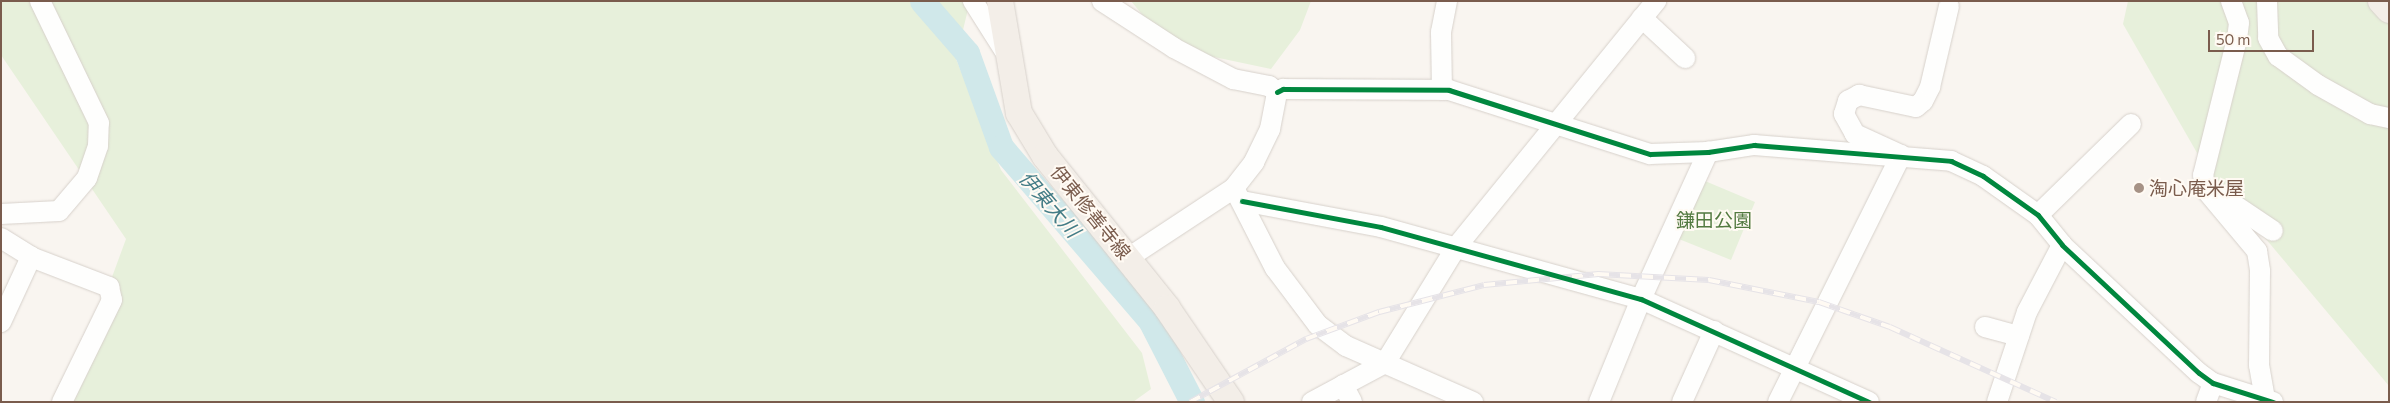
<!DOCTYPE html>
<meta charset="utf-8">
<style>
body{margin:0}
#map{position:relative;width:2390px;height:403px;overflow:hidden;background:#f9f5f0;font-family:Commissioner,"Noto Sans JP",sans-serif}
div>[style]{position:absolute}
.green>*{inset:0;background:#e7f0db}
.river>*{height:25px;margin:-12.5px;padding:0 12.5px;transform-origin:12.5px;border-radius:12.5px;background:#d0e8ea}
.roads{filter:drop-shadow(0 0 1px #d7d1cb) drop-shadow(0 0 1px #d7d1cb)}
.minor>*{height:20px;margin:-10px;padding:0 10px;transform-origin:10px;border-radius:10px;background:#fefefd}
.major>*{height:26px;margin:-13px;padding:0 13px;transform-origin:13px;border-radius:13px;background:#f3eee8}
.rail>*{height:5.5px;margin-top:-2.75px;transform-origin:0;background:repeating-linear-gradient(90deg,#fffaf3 0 11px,#e6e3e7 0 22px);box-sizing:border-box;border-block:1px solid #e6e3e7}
.cycleway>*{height:5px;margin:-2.5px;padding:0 2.5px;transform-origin:2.5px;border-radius:2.5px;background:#00873e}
.dots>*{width:14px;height:14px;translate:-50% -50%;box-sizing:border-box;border:2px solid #fffaf3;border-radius:50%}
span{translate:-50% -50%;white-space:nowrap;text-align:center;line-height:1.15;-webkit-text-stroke:4px #fffaf3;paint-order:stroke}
.poi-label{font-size:19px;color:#7a5c4d}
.left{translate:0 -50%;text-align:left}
.street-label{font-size:19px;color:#7a5c4d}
.park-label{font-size:19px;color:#537a41}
.water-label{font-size:20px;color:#437c86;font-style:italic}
.frame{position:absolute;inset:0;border:2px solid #7a5c4d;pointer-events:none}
.scale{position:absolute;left:2208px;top:30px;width:106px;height:22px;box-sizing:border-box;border:2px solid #7a5c4d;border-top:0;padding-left:6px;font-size:15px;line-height:18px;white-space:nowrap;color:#7a5c4d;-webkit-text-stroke:4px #fffaf3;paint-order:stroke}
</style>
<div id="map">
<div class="green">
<i style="clip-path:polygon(1px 1px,970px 1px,956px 59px,1001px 170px,1142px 353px,1151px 389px,1133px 402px,66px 402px,126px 239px,1px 55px)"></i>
<i style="clip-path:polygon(1131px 1px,1311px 1px,1300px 30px,1271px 69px,1200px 54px,1160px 27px,1150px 24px)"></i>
<i style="clip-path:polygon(2128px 1px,2367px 1px,2389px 20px,2389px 386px,2204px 165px,2123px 24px)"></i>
<i style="clip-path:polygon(1705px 181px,1755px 202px,1731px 260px,1669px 235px)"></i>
</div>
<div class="river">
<i style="left:922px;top:1px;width:69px;rotate:49.1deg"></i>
<i style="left:967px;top:53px;width:100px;rotate:70.1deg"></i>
<i style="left:1001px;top:147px;width:228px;rotate:49.3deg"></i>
<i style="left:1150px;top:320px;width:92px;rotate:62.9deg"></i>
</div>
<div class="roads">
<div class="minor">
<i style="left:973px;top:1px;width:58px;rotate:57.7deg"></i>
<i style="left:1102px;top:1px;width:86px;rotate:33.1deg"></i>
<i style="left:1174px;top:48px;width:67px;rotate:27.7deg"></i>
<i style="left:1233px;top:79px;width:37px;rotate:11deg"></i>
<i style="left:1269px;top:86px;width:10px;rotate:37deg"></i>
<i style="left:2231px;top:1px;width:23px;rotate:70deg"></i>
<i style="left:2239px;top:23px;width:16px;rotate:97deg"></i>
<i style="left:2237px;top:39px;width:140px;rotate:104deg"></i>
<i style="left:2203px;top:175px;width:15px;rotate:79deg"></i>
<i style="left:2206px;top:190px;width:80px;rotate:50.1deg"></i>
<i style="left:2257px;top:251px;width:20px;rotate:81deg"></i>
<i style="left:2260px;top:271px;width:94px;rotate:90.6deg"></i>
<i style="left:2259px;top:365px;width:34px;rotate:80deg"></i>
<i style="left:2267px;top:1px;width:37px;rotate:88deg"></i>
<i style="left:2268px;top:38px;width:21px;rotate:61deg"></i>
<i style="left:2278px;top:56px;width:49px;rotate:35.9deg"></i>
<i style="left:2318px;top:85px;width:60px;rotate:29.1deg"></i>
<i style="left:2370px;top:114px;width:19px;rotate:12deg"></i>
<i style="left:1642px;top:18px;width:59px;rotate:42.9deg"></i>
<i style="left:1442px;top:90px;width:58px;rotate:-91deg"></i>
<i style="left:1441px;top:32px;width:32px;rotate:-79deg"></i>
<i style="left:1277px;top:92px;width:7px;rotate:-27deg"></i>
<i style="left:1283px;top:89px;width:166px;rotate:0.3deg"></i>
<i style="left:1449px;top:90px;width:211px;rotate:17.7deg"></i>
<i style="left:1650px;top:154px;width:58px;rotate:-2deg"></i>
<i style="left:1708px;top:152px;width:47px;rotate:-8.7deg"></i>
<i style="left:1754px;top:145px;width:198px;rotate:4.6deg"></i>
<i style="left:1951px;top:161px;width:35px;rotate:25deg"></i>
<i style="left:1983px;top:176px;width:67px;rotate:35.3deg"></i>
<i style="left:2038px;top:215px;width:38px;rotate:51deg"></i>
<i style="left:2062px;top:245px;width:187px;rotate:43.1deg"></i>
<i style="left:2199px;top:373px;width:17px;rotate:36deg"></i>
<i style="left:2213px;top:383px;width:63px;rotate:17.6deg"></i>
<i style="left:1234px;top:188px;width:90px;rotate:62.9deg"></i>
<i style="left:1275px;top:268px;width:71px;rotate:53deg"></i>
<i style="left:1318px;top:325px;width:35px;rotate:37deg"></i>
<i style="left:1346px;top:346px;width:139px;rotate:23.8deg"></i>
<i style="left:2218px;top:194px;width:66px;rotate:33.9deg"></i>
<i style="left:1242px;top:201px;width:141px;rotate:10.6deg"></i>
<i style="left:1381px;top:227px;width:270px;rotate:15.5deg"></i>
<i style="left:1641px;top:299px;width:250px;rotate:24.3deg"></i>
<i style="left:1px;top:214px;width:58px;rotate:-3deg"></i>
<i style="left:59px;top:211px;width:43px;rotate:-49.7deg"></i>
<i style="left:87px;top:178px;width:34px;rotate:-71deg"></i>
<i style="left:98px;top:146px;width:23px;rotate:-88deg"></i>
<i style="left:99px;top:123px;width:136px;rotate:-115.8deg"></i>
<i style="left:2038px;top:215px;width:130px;rotate:-44.4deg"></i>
<i style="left:1px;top:238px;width:36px;rotate:32deg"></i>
<i style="left:31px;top:257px;width:84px;rotate:21deg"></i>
<i style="left:109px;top:287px;width:13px;rotate:77deg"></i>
<i style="left:112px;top:300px;width:114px;rotate:116.1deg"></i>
<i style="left:1128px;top:258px;width:127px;rotate:-33.4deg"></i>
<i style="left:1234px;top:188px;width:33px;rotate:-52deg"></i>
<i style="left:1254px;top:162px;width:37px;rotate:-64deg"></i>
<i style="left:1270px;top:129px;width:38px;rotate:-79deg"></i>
<i style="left:1px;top:322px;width:72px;rotate:-65.2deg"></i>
<i style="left:1985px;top:327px;width:35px;rotate:15deg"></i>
<i style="left:1343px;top:385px;width:19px;rotate:62deg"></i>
<i style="left:1312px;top:402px;width:83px;rotate:-28.1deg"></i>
<i style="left:1385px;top:363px;width:137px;rotate:-58.4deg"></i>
<i style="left:1457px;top:246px;width:316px;rotate:-50.9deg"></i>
<i style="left:1599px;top:402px;width:111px;rotate:-67.8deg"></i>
<i style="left:1641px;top:299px;width:162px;rotate:-65.5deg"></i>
<i style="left:1682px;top:402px;width:78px;rotate:-65.7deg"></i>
<i style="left:1778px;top:402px;width:276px;rotate:-63.5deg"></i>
<i style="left:1901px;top:155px;width:51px;rotate:-155.5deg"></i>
<i style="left:1855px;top:134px;width:23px;rotate:-119deg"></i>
<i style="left:1844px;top:114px;width:14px;rotate:-73deg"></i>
<i style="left:1848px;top:101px;width:13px;rotate:-29deg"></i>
<i style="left:1859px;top:95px;width:58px;rotate:11.9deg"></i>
<i style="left:1916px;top:107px;width:9px;rotate:-41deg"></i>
<i style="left:1923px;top:101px;width:16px;rotate:-63deg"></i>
<i style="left:1930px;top:87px;width:83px;rotate:-76.8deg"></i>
<i style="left:1997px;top:402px;width:95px;rotate:-71.6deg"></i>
<i style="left:2027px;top:312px;width:76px;rotate:-62.4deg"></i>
<i style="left:2206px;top:402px;width:20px;rotate:-70deg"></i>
</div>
<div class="major">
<i style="left:1000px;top:1px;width:114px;rotate:80.4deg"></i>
<i style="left:1019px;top:113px;width:50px;rotate:58.8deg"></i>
<i style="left:1045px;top:156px;width:195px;rotate:51.2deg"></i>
<i style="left:1167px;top:308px;width:114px;rotate:55.8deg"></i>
<i style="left:2381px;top:1px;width:12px;rotate:48deg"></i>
</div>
</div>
<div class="rail">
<i style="left:1190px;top:402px;width:132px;rotate:-28.5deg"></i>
<i style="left:1306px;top:339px;width:78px;rotate:-20.3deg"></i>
<i style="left:1379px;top:312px;width:108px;rotate:-14.4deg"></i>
<i style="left:1484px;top:285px;width:115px;rotate:-5.5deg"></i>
<i style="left:1598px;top:274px;width:111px;rotate:3.1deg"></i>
<i style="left:1709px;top:280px;width:112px;rotate:11.3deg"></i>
<i style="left:1819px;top:302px;width:75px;rotate:19.4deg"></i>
<i style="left:1890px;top:327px;width:182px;rotate:24.3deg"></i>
</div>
<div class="cycleway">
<i style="left:1277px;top:92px;width:7px;rotate:-27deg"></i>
<i style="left:1283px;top:89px;width:166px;rotate:0.3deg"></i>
<i style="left:1449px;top:90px;width:211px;rotate:17.7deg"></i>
<i style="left:1650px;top:154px;width:58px;rotate:-2deg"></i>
<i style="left:1708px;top:152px;width:47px;rotate:-8.7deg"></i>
<i style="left:1754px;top:145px;width:198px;rotate:4.6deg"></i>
<i style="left:1951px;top:161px;width:35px;rotate:25deg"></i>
<i style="left:1983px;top:176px;width:67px;rotate:35.3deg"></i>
<i style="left:2038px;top:215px;width:38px;rotate:51deg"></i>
<i style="left:2062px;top:245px;width:187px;rotate:43.1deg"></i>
<i style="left:2199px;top:373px;width:17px;rotate:36deg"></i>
<i style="left:2213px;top:383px;width:63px;rotate:17.6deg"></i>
<i style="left:1242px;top:201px;width:141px;rotate:10.6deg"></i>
<i style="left:1381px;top:227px;width:270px;rotate:15.5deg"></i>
<i style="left:1641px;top:299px;width:250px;rotate:24.3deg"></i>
</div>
<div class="dots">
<i style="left:2139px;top:188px;background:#a69286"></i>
</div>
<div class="poi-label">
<span class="left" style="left:2149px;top:188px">淘心庵米屋</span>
</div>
<div class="street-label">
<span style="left:1091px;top:212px;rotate:51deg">伊東修善寺線</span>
</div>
<div class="park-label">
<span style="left:1714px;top:220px">鎌田公園</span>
</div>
<div class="water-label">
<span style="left:1050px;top:204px;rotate:49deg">伊東大川</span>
</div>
<div class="frame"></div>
<div class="scale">50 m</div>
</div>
